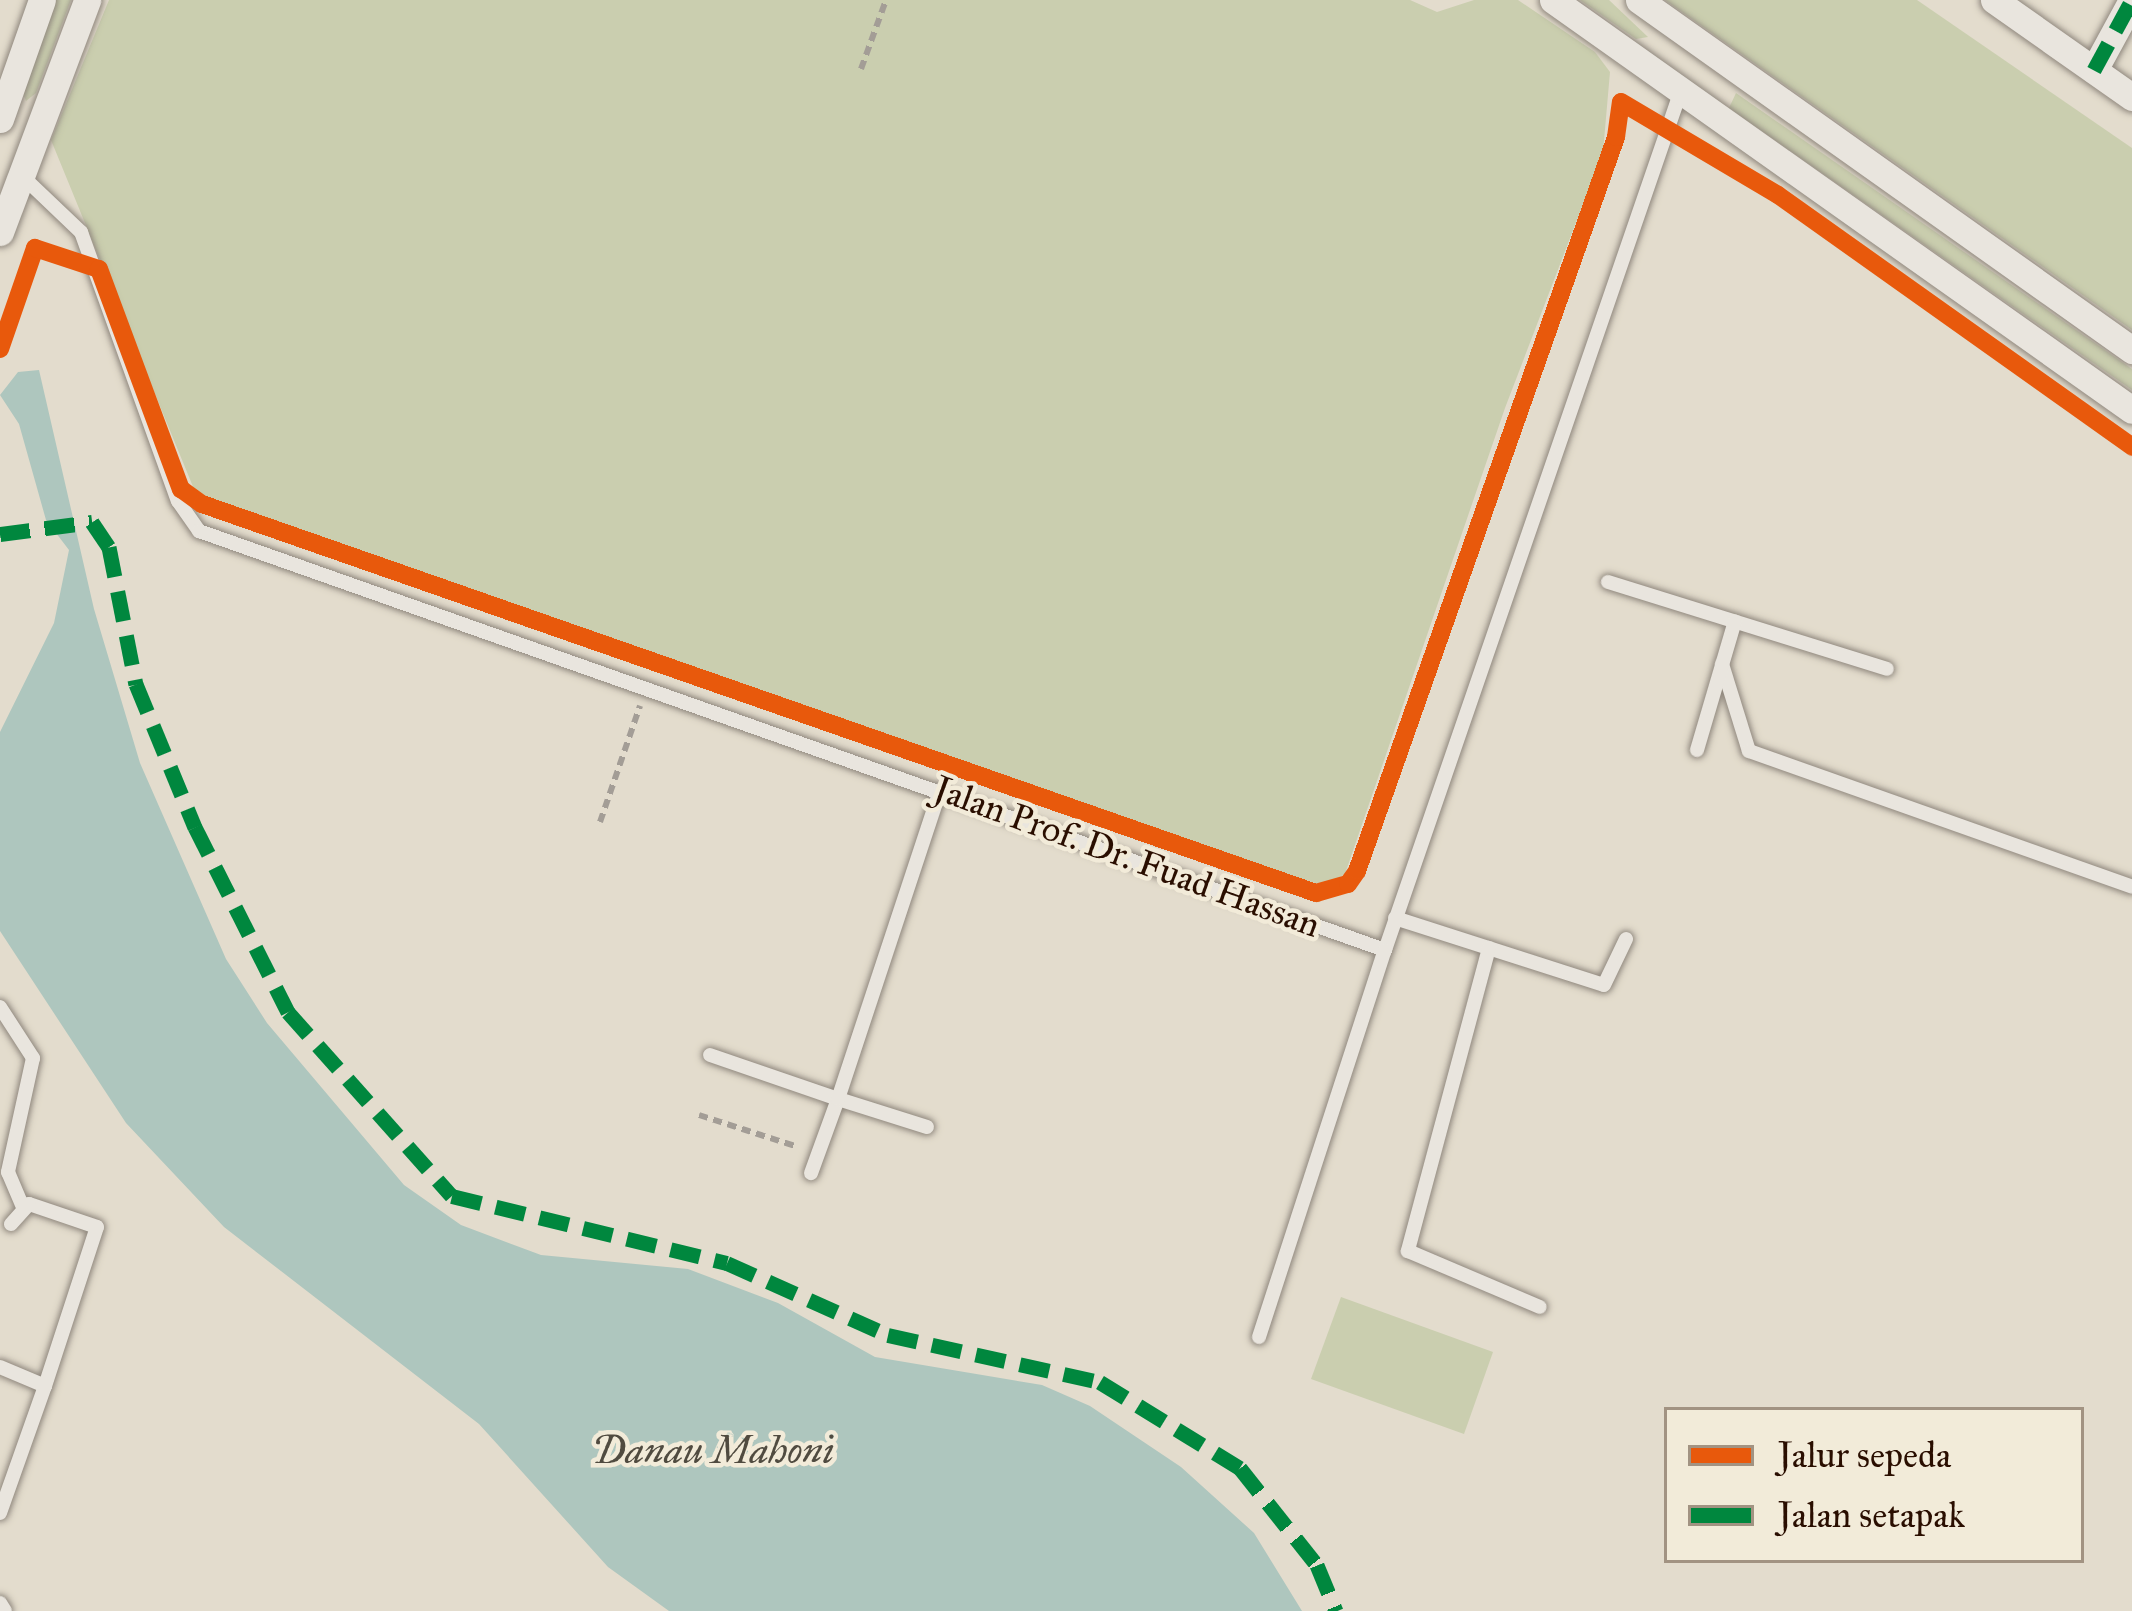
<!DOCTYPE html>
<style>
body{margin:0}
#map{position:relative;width:2132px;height:1611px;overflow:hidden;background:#e3dccd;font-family:"IM FELL Great Primer",serif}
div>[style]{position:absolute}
.green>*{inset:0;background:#caceaf}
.water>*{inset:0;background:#aec6be}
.path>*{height:6px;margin-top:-3px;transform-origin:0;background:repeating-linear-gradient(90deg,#a39d96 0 9px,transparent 0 15px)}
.roads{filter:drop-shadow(0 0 3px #90887e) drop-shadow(0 0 3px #90887e)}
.lane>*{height:14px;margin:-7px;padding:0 7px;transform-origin:7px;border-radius:7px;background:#e9e5de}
.street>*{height:27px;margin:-13.5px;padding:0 13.5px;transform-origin:13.5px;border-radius:13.5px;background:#e9e5de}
.quiet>*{height:15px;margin-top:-7.5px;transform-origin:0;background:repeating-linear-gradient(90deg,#00873e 0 30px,transparent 0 45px)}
.cycleway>*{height:18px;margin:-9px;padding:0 9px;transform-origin:9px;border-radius:9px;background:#e8590c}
span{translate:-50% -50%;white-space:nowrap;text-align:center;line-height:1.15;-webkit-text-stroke:9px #f2ebd9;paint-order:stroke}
.street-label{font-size:36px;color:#2a0e00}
.water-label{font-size:39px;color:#504b40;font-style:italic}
.legend{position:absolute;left:1664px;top:1407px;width:420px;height:156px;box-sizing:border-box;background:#f2ebd9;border:3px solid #a29382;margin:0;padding:15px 21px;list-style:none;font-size:36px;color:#2a0e00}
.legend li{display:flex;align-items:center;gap:24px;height:60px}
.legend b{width:60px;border:3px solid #a29382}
</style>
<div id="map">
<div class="green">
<i style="clip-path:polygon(56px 0,71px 0,36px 93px,26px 101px,21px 88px)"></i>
<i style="clip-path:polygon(109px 0,1410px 0,1437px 12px,1474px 0,1518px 0,1595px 52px,1610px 72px,1603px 152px,1505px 408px,1345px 874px,1325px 886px,1271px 870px,196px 494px,51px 140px)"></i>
<i style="clip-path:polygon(1580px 0,1609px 0,1648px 37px,1636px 39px)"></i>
<i style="clip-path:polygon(1665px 0,1917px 0,2132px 148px,2132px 330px)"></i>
<i style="clip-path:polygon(1736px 93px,2132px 369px,2132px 390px,1729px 108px)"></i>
<i style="clip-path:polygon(1341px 1297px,1493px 1352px,1464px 1434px,1311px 1379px)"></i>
</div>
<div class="water">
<i style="clip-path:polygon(39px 370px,94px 609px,140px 763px,226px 959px,267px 1023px,404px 1185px,461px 1225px,541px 1255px,688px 1269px,778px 1303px,875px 1357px,1042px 1385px,1090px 1406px,1181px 1467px,1254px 1533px,1302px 1611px,669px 1611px,608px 1567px,479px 1424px,224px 1227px,126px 1123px,0 931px,0 732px,54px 623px,69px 550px,46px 520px,19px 424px,0 395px,18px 372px)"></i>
</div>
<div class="path">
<i style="left:861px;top:69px;width:73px;rotate:-70.1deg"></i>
<i style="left:600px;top:822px;width:123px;rotate:-71deg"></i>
<i style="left:699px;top:1115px;width:104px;rotate:17.9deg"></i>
</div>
<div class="roads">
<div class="lane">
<i style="left:19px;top:173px;width:86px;rotate:43.6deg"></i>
<i style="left:81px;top:232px;width:286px;rotate:70.2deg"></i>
<i style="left:178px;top:501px;width:37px;rotate:55deg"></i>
<i style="left:199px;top:531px;width:1258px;rotate:19.46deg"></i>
<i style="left:1385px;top:950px;width:903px;rotate:-71deg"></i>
<i style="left:1608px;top:582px;width:292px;rotate:17.3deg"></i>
<i style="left:1722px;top:664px;width:91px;rotate:72.8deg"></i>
<i style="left:1749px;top:751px;width:406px;rotate:19.5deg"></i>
<i style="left:1697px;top:750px;width:134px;rotate:-73.6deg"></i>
<i style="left:1395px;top:918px;width:219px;rotate:17.8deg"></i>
<i style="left:1604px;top:985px;width:51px;rotate:-64.4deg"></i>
<i style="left:1489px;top:948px;width:314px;rotate:105deg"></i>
<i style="left:1408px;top:1251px;width:143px;rotate:23deg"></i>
<i style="left:0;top:1007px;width:61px;rotate:57.1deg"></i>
<i style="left:33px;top:1058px;width:117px;rotate:102.4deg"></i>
<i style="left:8px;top:1172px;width:36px;rotate:67deg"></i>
<i style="left:710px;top:1055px;width:135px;rotate:19deg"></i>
<i style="left:838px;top:1099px;width:79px;rotate:110deg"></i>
<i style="left:927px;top:1127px;width:93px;rotate:-162.5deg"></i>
<i style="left:838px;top:1099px;width:325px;rotate:-71.7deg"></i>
<i style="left:1259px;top:1337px;width:407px;rotate:-72deg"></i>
<i style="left:0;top:1367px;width:49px;rotate:22.9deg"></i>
<i style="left:45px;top:1386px;width:167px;rotate:-71.9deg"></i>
<i style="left:97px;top:1227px;width:72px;rotate:-161.3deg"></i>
<i style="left:29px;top:1204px;width:27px;rotate:132deg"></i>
<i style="left:0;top:1513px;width:135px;rotate:-70.5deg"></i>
<i style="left:0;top:1603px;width:9px;rotate:58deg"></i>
</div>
<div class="street">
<i style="left:1553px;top:0;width:709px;rotate:35.3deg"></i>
<i style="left:1639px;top:0;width:605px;rotate:35.37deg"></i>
<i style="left:1994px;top:0;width:169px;rotate:35.1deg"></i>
<i style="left:2094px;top:70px;width:80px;rotate:-61.5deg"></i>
<i style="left:0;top:119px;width:126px;rotate:-70.6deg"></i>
<i style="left:0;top:232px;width:248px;rotate:-69.4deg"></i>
</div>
</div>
<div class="quiet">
<i style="left:2094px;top:70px;width:80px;rotate:-61.5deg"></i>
<i style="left:0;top:534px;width:93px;rotate:-7.4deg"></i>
<i style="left:92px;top:522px;width:30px;rotate:56deg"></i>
<i style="left:109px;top:547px;width:140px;rotate:78.9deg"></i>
<i style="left:136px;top:684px;width:155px;rotate:67.6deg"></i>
<i style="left:195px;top:827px;width:207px;rotate:63.3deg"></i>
<i style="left:288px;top:1012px;width:246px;rotate:48.3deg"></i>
<i style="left:452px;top:1196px;width:283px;rotate:13.7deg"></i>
<i style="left:727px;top:1263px;width:176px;rotate:24.1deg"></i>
<i style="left:888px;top:1335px;width:217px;rotate:12.5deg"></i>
<i style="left:1100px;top:1382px;width:164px;rotate:31.6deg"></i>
<i style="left:1240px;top:1468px;width:124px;rotate:51.6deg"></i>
<i style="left:1317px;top:1565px;width:50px;rotate:67.6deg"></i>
</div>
<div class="cycleway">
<i style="left:0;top:349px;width:107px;rotate:-70.9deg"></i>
<i style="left:35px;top:248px;width:67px;rotate:18.2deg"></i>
<i style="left:99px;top:269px;width:235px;rotate:69.6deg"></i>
<i style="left:181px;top:489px;width:26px;rotate:36deg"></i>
<i style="left:202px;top:504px;width:1180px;rotate:19.25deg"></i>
<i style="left:1316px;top:893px;width:33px;rotate:-16deg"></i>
<i style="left:1348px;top:884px;width:16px;rotate:-55deg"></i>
<i style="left:1357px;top:871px;width:778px;rotate:-70.56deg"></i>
<i style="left:1616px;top:137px;width:35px;rotate:-82deg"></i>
<i style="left:1621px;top:102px;width:182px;rotate:30.6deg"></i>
<i style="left:1778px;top:195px;width:435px;rotate:35.4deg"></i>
</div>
<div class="street-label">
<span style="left:1127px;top:857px;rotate:20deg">Jalan Prof. Dr. Fuad Hassan</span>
</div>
<div class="water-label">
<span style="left:713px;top:1450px">Danau Mahoni</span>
</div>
<ul class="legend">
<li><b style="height:15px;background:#e8590c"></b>Jalur sepeda</li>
<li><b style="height:15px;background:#00873e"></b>Jalan setapak</li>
</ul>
</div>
